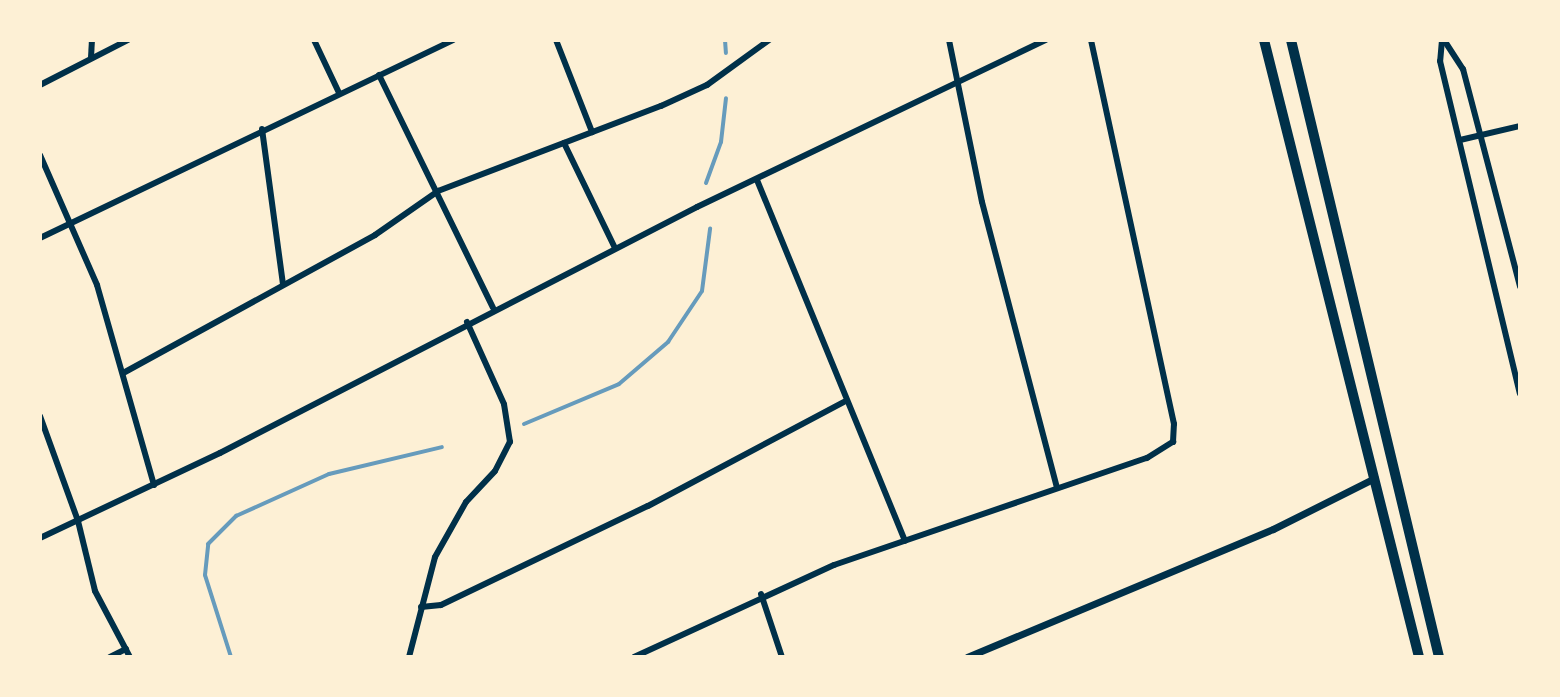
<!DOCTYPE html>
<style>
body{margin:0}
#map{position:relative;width:1560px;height:697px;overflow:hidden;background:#fdf0d5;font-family:Quicksand,sans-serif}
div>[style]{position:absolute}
.stream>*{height:4px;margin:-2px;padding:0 2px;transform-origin:2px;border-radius:2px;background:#669bbc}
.minor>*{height:6px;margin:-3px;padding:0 3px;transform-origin:3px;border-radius:3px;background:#003049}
.tertiary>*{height:7px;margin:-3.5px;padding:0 3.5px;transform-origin:3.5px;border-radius:3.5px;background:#003049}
.trunk>*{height:10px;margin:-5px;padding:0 5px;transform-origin:5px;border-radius:5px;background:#003049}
span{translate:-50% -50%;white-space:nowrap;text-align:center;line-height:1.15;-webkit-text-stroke:7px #fdf0d5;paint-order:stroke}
.frame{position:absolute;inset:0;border:42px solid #fdf0d5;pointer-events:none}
</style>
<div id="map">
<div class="stream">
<i style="left:725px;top:40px;width:13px;rotate:86deg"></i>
<i style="left:706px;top:183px;width:44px;rotate:-69.9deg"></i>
<i style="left:721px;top:142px;width:44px;rotate:-83.5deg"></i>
<i style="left:524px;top:424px;width:103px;rotate:-22.8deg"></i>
<i style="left:619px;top:384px;width:65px;rotate:-40.6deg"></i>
<i style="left:668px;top:342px;width:61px;rotate:-56.3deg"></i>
<i style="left:702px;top:291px;width:63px;rotate:-82.6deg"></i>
<i style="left:231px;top:657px;width:86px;rotate:-107.6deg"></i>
<i style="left:205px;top:575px;width:31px;rotate:-84deg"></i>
<i style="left:208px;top:544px;width:40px;rotate:-45deg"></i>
<i style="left:236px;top:516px;width:102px;rotate:-24.3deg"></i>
<i style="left:329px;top:474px;width:116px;rotate:-13.4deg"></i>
</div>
<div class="minor">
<i style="left:314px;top:40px;width:59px;rotate:64.7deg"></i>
<i style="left:556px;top:40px;width:99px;rotate:68.6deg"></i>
<i style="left:949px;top:40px;width:165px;rotate:78.5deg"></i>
<i style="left:982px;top:202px;width:295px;rotate:75.3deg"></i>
<i style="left:1442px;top:40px;width:21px;rotate:95deg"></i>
<i style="left:1440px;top:61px;width:342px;rotate:76.5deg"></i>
<i style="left:1444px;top:40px;width:35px;rotate:57deg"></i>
<i style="left:1463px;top:69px;width:225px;rotate:75.3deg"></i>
<i style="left:91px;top:58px;width:18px;rotate:-87deg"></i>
<i style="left:379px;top:75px;width:259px;rotate:63.9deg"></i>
<i style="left:40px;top:85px;width:99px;rotate:-27.1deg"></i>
<i style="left:262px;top:129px;width:157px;rotate:82.3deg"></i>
<i style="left:1460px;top:140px;width:62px;rotate:-13.1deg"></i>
<i style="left:564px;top:143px;width:117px;rotate:64.1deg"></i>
<i style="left:40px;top:155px;width:142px;rotate:66.3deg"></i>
<i style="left:97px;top:285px;width:208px;rotate:74.1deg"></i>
<i style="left:757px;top:180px;width:390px;rotate:67.7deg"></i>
<i style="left:40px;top:238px;width:458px;rotate:-25.6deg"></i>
<i style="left:125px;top:372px;width:285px;rotate:-28.7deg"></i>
<i style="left:375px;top:235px;width:77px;rotate:-34.9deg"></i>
<i style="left:438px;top:191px;width:239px;rotate:-20.9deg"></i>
<i style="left:661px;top:106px;width:51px;rotate:-24.5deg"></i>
<i style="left:707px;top:85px;width:77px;rotate:-36deg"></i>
<i style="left:40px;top:416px;width:112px;rotate:70.1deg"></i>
<i style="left:78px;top:521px;width:72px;rotate:76.3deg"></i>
<i style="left:95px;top:591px;width:75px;rotate:62.1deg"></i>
<i style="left:40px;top:538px;width:199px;rotate:-25.3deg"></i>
<i style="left:220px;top:453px;width:537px;rotate:-27.28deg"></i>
<i style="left:697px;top:207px;width:387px;rotate:-25.6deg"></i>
<i style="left:761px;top:594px;width:66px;rotate:71.6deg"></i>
<i style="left:421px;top:607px;width:20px;rotate:-6deg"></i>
<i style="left:441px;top:605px;width:229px;rotate:-25.6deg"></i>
<i style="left:648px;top:506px;width:222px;rotate:-28deg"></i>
<i style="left:110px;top:657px;width:18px;rotate:-27deg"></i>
<i style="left:409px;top:657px;width:103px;rotate:-75.4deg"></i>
<i style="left:435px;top:557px;width:63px;rotate:-60.6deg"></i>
<i style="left:466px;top:502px;width:42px;rotate:-46.9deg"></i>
<i style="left:495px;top:471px;width:33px;rotate:-63deg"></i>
<i style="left:510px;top:442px;width:38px;rotate:-99deg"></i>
<i style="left:504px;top:404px;width:90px;rotate:-114.3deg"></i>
<i style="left:634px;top:657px;width:220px;rotate:-24.7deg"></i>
<i style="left:834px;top:565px;width:331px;rotate:-18.9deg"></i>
<i style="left:1147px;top:458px;width:31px;rotate:-32deg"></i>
<i style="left:1173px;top:442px;width:18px;rotate:-87deg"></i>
<i style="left:1174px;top:424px;width:393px;rotate:-102.2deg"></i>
</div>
<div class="tertiary">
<i style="left:967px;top:657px;width:332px;rotate:-22.7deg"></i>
<i style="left:1273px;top:529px;width:114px;rotate:-26.6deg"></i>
</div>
<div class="trunk">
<i style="left:1264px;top:40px;width:636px;rotate:75.9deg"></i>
<i style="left:1291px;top:40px;width:635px;rotate:76.51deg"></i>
</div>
<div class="frame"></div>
</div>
